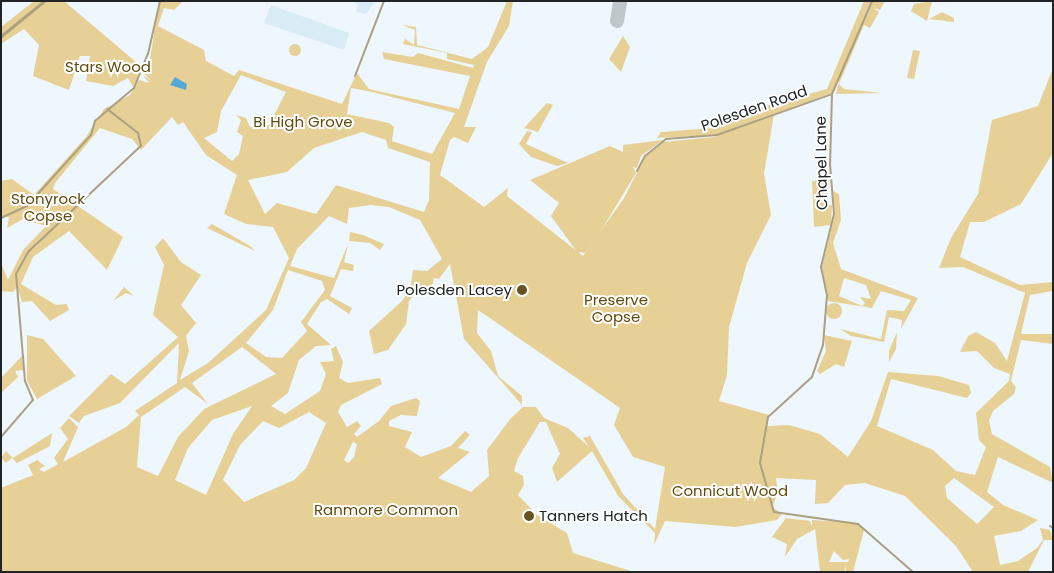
<!DOCTYPE html>
<style>
body{margin:0}
#map{position:relative;width:1054px;height:573px;overflow:hidden;background:#edf7fd;font-family:Poppins,sans-serif}
div>[style]{position:absolute}
.built>*{inset:0;background:#d9ebf5}
.green>*{inset:0;background:#e6d096}
.round{border-radius:50%}
.water>*{inset:0;background:#55a9d4}
.runway>*{height:14px;margin:-7px;padding:0 7px;transform-origin:7px;border-radius:7px;background:#bec7cc}
.minor>*{height:2px;margin:-1px;padding:0 1px;transform-origin:1px;border-radius:1px;background:#aca081}
.tertiary>*{height:3px;margin:-1.5px;padding:0 1.5px;transform-origin:1.5px;border-radius:1.5px;background:#aca081}
.dots>*{width:14px;height:14px;translate:-50% -50%;box-sizing:border-box;border:2px solid #fff;border-radius:50%}
span{translate:-50% -50%;white-space:nowrap;text-align:center;line-height:1.15;-webkit-text-stroke:4px #fff;paint-order:stroke}
.park-label{font-size:15px;color:#5f4b0d}
.street-label{font-size:15px;color:#202426}
.poi-label{font-size:15px;color:#202426}
.right{translate:-100% -50%;text-align:right}
.left{translate:0 -50%;text-align:left}
.frame{position:absolute;inset:0;border:2px solid #202426;pointer-events:none}
</style>
<div id="map">
<div class="built">
<i style="clip-path:polygon(350px 1px,367px 1px,374px 3px,366px 14px,356px 12px,358px 4px)"></i>
<i style="clip-path:polygon(271px 5px,349px 33px,344px 50px,264px 23px)"></i>
</div>
<div class="green">
<i style="clip-path:polygon(34px 1px,64px 1px,143px 68px,133px 87px,128px 78px,113px 86px,86px 81px,90px 56px,80px 56px,69px 90px,33px 76px,39px 45px,24px 29px,1px 44px,1px 27px)"></i>
<i style="clip-path:polygon(evenodd,159px 1px,183px 1px,174px 10px,164px 8px,158px 26px,204px 50px,206px 61px,234px 76px,239px 70px,342px 104px,357px 73px,369px 89px,459px 109px,470px 76px,384px 59px,382px 52px,413px 57px,418px 53px,473px 68px,474px 65px,447px 59px,447px 53px,403px 44px,405px 39px,414px 45px,415px 30px,402px 25px,416px 27px,417px 45px,472px 59px,488px 47px,507px 1px,513px 1px,509px 26px,487px 62px,464px 127px,476px 127px,468px 143px,454px 137px,450px 140px,440px 175px,484px 207px,508px 188px,507px 196px,583px 256px,624px 198px,645px 157px,663px 142px,714px 137px,774px 114px,764px 174px,771px 215px,747px 263px,729px 327px,727px 375px,719px 401px,769px 415px,767px 426px,789px 425px,820px 434px,848px 457px,871px 421px,888px 372px,938px 376px,969px 385px,971px 393px,967px 398px,891px 379px,877px 426px,933px 450px,956px 471px,975px 475px,986px 447px,979px 440px,976px 413px,1009px 381px,1010px 374px,994px 368px,977px 351px,960px 352px,968px 336px,976px 332px,995px 343px,1007px 361px,1025px 293px,963px 267px,939px 268px,951px 238px,978px 194px,992px 120px,1038px 106px,1053px 68px,1053px 153px,1021px 204px,984px 222px,970px 222px,960px 257px,1020px 285px,1053px 282px,1053px 291px,1030px 295px,1021px 334px,1053px 334px,1053px 344px,1021px 340px,1011px 381px,1016px 387px,1014px 394px,993px 411px,989px 421px,992px 434px,1050px 467px,1053px 483px,998px 457px,987px 492px,1003px 505px,1038px 520px,1021px 531px,994px 536px,1000px 565px,1018px 561px,1037px 548px,1043px 540px,1040px 528px,1050px 530px,1053px 540px,1044px 540px,1028px 572px,973px 572px,956px 546px,905px 496px,865px 483px,845px 485px,828px 503px,815px 504px,816px 480px,776px 478px,778px 493px,772px 507px,782px 514px,777px 520px,735px 527px,665px 521px,654px 545px,655px 533px,618px 496px,592px 451px,557px 482px,552px 468px,560px 454px,546px 422px,540px 422px,518px 458px,514px 471px,523px 476px,524px 485px,518px 495px,537px 515px,567px 533px,573px 553px,634px 572px,1px 572px,1px 488px,33px 475px,28px 465px,37px 460px,45px 466px,39px 469px,44px 472px,58px 464px,54px 458px,68px 439px,60px 428px,69px 418px,78px 427px,63px 462px,126px 427px,139px 415px,135px 411px,177px 383px,179px 343px,120px 403px,84px 416px,79px 423px,69px 416px,111px 374px,125px 384px,178px 337px,153px 315px,164px 265px,155px 247px,163px 238px,181px 262px,201px 275px,181px 305px,196px 323px,186px 336px,189px 351px,180px 380px,208px 363px,266px 310px,289px 258px,273px 227px,246px 224px,224px 214px,237px 175px,206px 155px,183px 122px,178px 125px,172px 117px,141px 150px,132px 139px,100px 128px,55px 183px,53px 189px,123px 237px,107px 270px,69px 231px,33px 257px,21px 284px,56px 305px,67px 304px,69px 310px,50px 321px,32px 301px,22px 302px,17px 287px,13px 292px,1px 291px,1px 263px,8px 280px,23px 250px,46px 226px,23px 219px,7px 228px,9px 217px,1px 217px,1px 181px,12px 179px,34px 195px,86px 137px,104px 109px,130px 95px,139px 80px,149px 83px,143px 75px,152px 81px,142px 72px,149px 66px,159px 1px,241px 75px,286px 92px,269px 125px,250px 127px,246px 118px,236px 115px,241px 120px,237px 132px,243px 136px,239px 154px,232px 161px,204px 138px,217px 132px,221px 111px,241px 75px,159px 1px,351px 88px,372px 92px,455px 113px,432px 154px,392px 141px,394px 127px,389px 123px,347px 114px,351px 88px,159px 1px,362px 132px,386px 140px,388px 148px,430px 162px,429px 200px,424px 212px,336px 185px,316px 214px,277px 203px,265px 214px,248px 180px,287px 172px,314px 148px,362px 132px,159px 1px,371px 205px,389px 207px,420px 220px,442px 259px,427px 271px,413px 270px,410px 289px,402px 301px,369px 331px,374px 354px,388px 350px,406px 324px,409px 301px,416px 292px,430px 294px,434px 278px,439px 279px,450px 264px,464px 339px,522px 405px,522px 396px,498px 376px,491px 351px,477px 333px,478px 310px,620px 408px,614px 425px,633px 457px,665px 467px,655px 529px,623px 494px,590px 436px,583px 438px,589px 447px,568px 428px,544px 418px,536px 407px,523px 407px,511px 418px,487px 450px,489px 476px,471px 492px,438px 478px,470px 452px,458px 448px,470px 435px,465px 431px,451px 446px,421px 457px,405px 447px,412px 432px,389px 426px,389px 421px,401px 415px,417px 416px,420px 401px,416px 398px,391px 406px,379px 421px,357px 437px,354px 434px,361px 426px,357px 421px,347px 427px,338px 412px,341px 405px,382px 384px,380px 378px,348px 383px,339px 378px,343px 362px,336px 346px,331px 349px,334px 361px,320px 362px,326px 374px,320px 391px,285px 414px,271px 406px,288px 393px,299px 360px,316px 346px,331px 345px,307px 324px,321px 302px,327px 299px,349px 314px,352px 308px,330px 296px,341px 269px,353px 271px,354px 265px,344px 262px,348px 244px,334px 278px,290px 266px,297px 249px,329px 216px,347px 224px,349px 208px,371px 205px,159px 1px,288px 270px,322px 281px,325px 290px,301px 322px,307px 331px,282px 358px,266px 357px,246px 343px,273px 310px,288px 270px,159px 1px,242px 347px,276px 374px,204px 409px,178px 437px,158px 476px,137px 467px,141px 417px,185px 387px,208px 404px,192px 383px,242px 347px,159px 1px,252px 406px,233px 434px,206px 495px,175px 480px,188px 448px,212px 420px,252px 406px,159px 1px,309px 412px,326px 423px,306px 468px,294px 480px,244px 502px,223px 480px,240px 445px,263px 421px,279px 428px,309px 412px,159px 1px,353px 442px,357px 444px,354px 457px,348px 463px,344px 460px,353px 442px,159px 1px,954px 478px,994px 507px,977px 524px,947px 498px,945px 486px,954px 478px)"></i>
<i style="clip-path:polygon(864px 1px,871px 1px,832px 93px,716px 135px,657px 138px,661px 132px,714px 128px,754px 109px,827px 89px)"></i>
<i style="clip-path:polygon(873px 1px,885px 1px,880px 10px,873px 8px,879px 12px,870px 28px,864px 25px,839px 84px,844px 89px,882px 93px,836px 94px,844px 61px)"></i>
<i style="clip-path:polygon(932px 1px,927px 21px,911px 11px,914px 4px)"></i>
<i style="clip-path:polygon(942px 12px,954px 18px,954px 22px,929px 19px)"></i>
<i style="clip-path:polygon(623px 36px,630px 47px,621px 72px,609px 59px)"></i>
<i class="round" style="left:289px;top:44px;width:12px;height:12px"></i>
<i style="clip-path:polygon(913px 50px,920px 51px,914px 79px,907px 78px)"></i>
<i style="clip-path:polygon(547px 103px,553px 105px,538px 132px,524px 128px)"></i>
<i style="clip-path:polygon(527px 131px,532px 132px,526px 144px,568px 163px,557px 166px,531px 157px,519px 144px)"></i>
<i style="clip-path:polygon(663px 140px,641px 156px,637px 168px,633px 167px,636px 173px,599px 234px,585px 253px,577px 252px,551px 216px,559px 203px,530px 180px,610px 146px,623px 152px,623px 145px)"></i>
<i style="clip-path:polygon(829px 180px,826px 205px,832px 205px,831px 225px,814px 227px,812px 181px)"></i>
<i style="clip-path:polygon(evenodd,833px 191px,839px 194px,841px 220px,833px 243px,841px 269px,918px 298px,901px 329px,902px 320px,889px 317px,884px 342px,851px 336px,840px 329px,881px 339px,887px 310px,904px 311px,911px 300px,881px 291px,872px 308px,828px 301px,822px 267px,835px 214px,833px 191px,844px 278px,866px 285px,871px 299px,860px 297px,865px 303px,862px 306px,839px 296px,844px 278px)"></i>
<i style="clip-path:polygon(212px 224px,250px 246px,255px 251px,207px 228px)"></i>
<i style="clip-path:polygon(350px 232px,363px 235px,384px 244px,380px 250px,370px 243px,349px 241px)"></i>
<i style="clip-path:polygon(124px 287px,134px 296px,126px 293px,113px 301px)"></i>
<i class="round" style="left:826px;top:303px;width:16px;height:16px"></i>
<i style="clip-path:polygon(897px 332px,896px 349px,889px 362px,889px 351px)"></i>
<i style="clip-path:polygon(27px 335px,43px 339px,76px 376px,37px 399px,27px 381px)"></i>
<i style="clip-path:polygon(824px 335px,852px 341px,844px 367px,836px 364px,820px 374px,817px 371px,826px 351px)"></i>
<i style="clip-path:polygon(22px 356px,24px 370px,15px 371px,18px 377px,1px 393px,1px 378px)"></i>
<i style="clip-path:polygon(52px 433px,50px 446px,39px 452px,17px 463px,12px 458px,6px 463px,1px 458px,6px 451px,13px 458px)"></i>
<i style="clip-path:polygon(evenodd,786px 518px,810px 521px,812px 527px,812px 520px,856px 523px,864px 530px,853px 572px,846px 572px,846px 566px,844px 572px,820px 572px,815px 529px,797px 539px,785px 557px,787px 544px,772px 537px,786px 518px,834px 551px,843px 560px,849px 559px,848px 562px,829px 562px,834px 551px)"></i>
</div>
<div class="water">
<i style="clip-path:polygon(175px 77px,187px 84px,186px 90px,170px 85px)"></i>
</div>
<div class="runway">
<i style="left:617px;top:21px;width:20px;rotate:-81deg"></i>
</div>
<div class="minor">
<i style="left:355px;top:76px;width:80px;rotate:-68.9deg"></i>
<i style="left:832px;top:94px;width:70px;rotate:91.6deg"></i>
<i style="left:830px;top:164px;width:50px;rotate:85.4deg"></i>
<i style="left:834px;top:214px;width:55px;rotate:103.8deg"></i>
<i style="left:821px;top:267px;width:29px;rotate:78deg"></i>
<i style="left:827px;top:295px;width:50px;rotate:94.6deg"></i>
<i style="left:823px;top:345px;width:34px;rotate:109deg"></i>
<i style="left:812px;top:377px;width:59px;rotate:137.7deg"></i>
<i style="left:768px;top:417px;width:47px;rotate:99.9deg"></i>
<i style="left:760px;top:463px;width:51px;rotate:74.1deg"></i>
<i style="left:774px;top:512px;width:85px;rotate:8.1deg"></i>
<i style="left:858px;top:524px;width:73px;rotate:41.1deg"></i>
<i style="left:832px;top:94px;width:101px;rotate:-66.7deg"></i>
<i style="left:637px;top:171px;width:17px;rotate:-62deg"></i>
<i style="left:645px;top:156px;width:27px;rotate:-39deg"></i>
<i style="left:666px;top:139px;width:51px;rotate:-4.5deg"></i>
<i style="left:717px;top:135px;width:122px;rotate:-19.6deg"></i>
<i style="left:1px;top:218px;width:29px;rotate:-25deg"></i>
<i style="left:27px;top:206px;width:96px;rotate:-48deg"></i>
<i style="left:91px;top:135px;width:15px;rotate:-74deg"></i>
<i style="left:95px;top:121px;width:51px;rotate:-40.2deg"></i>
<i style="left:134px;top:88px;width:37px;rotate:-68deg"></i>
<i style="left:148px;top:54px;width:54px;rotate:-77.2deg"></i>
<i style="left:1px;top:437px;width:49px;rotate:-49.1deg"></i>
<i style="left:33px;top:400px;width:21px;rotate:-113deg"></i>
<i style="left:25px;top:381px;width:107px;rotate:-94.8deg"></i>
<i style="left:16px;top:274px;width:26px;rotate:-61deg"></i>
<i style="left:29px;top:251px;width:154px;rotate:-43.2deg"></i>
<i style="left:141px;top:146px;width:13px;rotate:-103deg"></i>
<i style="left:138px;top:133px;width:39px;rotate:-142deg"></i>
<i style="left:1050px;top:526px;width:4px;rotate:34deg"></i>
</div>
<div class="tertiary">
<i style="left:1px;top:36px;width:55px;rotate:-39.1deg"></i>
</div>
<div class="dots">
<i style="left:522px;top:290px;background:#655421"></i>
<i style="left:529px;top:516px;background:#655421"></i>
</div>
<div class="park-label">
<span style="left:108px;top:67px">Stars Wood</span>
<span style="left:303px;top:122px">Bi High Grove</span>
<span style="left:48px;top:207px">Stonyrock<br>Copse</span>
<span style="left:616px;top:308px">Preserve<br>Copse</span>
<span style="left:730px;top:491px">Connicut Wood</span>
<span style="left:386px;top:510px">Ranmore Common</span>
</div>
<div class="street-label">
<span style="left:754px;top:108px;rotate:-19deg">Polesden Road</span>
<span style="left:821px;top:163px;rotate:-91deg">Chapel Lane</span>
</div>
<div class="poi-label">
<span class="right" style="left:512px;top:290px">Polesden Lacey</span>
<span class="left" style="left:539px;top:516px">Tanners Hatch</span>
</div>
<div class="frame"></div>
</div>
